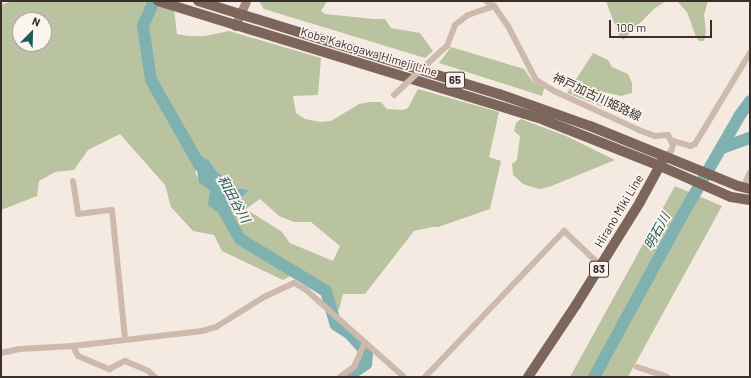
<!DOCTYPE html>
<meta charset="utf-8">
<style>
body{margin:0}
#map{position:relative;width:751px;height:378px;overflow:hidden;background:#f4eae1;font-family:Barlow,"Noto Sans JP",sans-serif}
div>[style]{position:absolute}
.green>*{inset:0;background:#b9c3a0}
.water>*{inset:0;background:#7fb1b1}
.river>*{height:12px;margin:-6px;padding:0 6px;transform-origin:6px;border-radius:6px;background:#7fb1b1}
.street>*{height:6px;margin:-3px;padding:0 3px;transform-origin:3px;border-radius:3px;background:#cdbaac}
.secondary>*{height:9px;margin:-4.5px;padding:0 4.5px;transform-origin:4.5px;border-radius:4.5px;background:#a0897d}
.primary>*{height:10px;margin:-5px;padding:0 5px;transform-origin:5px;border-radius:5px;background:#7c665c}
.street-bridge>*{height:6px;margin:-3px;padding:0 3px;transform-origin:3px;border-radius:3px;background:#cdbaac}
span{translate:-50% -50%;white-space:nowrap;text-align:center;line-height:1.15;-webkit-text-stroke:3.5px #fbf4ee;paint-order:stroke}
.shield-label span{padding:1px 3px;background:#fbf4ee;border:1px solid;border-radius:3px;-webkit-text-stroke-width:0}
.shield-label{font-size:11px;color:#3b2f2b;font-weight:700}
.street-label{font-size:12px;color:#3b2f2b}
.water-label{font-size:13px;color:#1f5b5d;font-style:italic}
.frame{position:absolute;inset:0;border:2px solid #3b2f2b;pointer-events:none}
.north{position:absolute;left:12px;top:12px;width:40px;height:40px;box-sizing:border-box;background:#fbf4ee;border:1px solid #aea5a0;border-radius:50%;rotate:23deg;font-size:11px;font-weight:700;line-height:16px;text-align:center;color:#3b2f2b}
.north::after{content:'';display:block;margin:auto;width:14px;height:18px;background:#1f5b5d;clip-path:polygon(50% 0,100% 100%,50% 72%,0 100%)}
.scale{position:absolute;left:609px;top:20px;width:103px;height:18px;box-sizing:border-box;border:2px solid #3b2f2b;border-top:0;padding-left:5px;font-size:12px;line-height:14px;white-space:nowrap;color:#3b2f2b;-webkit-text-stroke:3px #fbf4ee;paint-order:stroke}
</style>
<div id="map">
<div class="green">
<i style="clip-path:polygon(evenodd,12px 1px,144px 1px,174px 9px,177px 34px,188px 36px,205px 36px,229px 31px,321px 58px,318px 95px,293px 96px,296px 113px,305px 119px,321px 122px,331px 121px,359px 104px,370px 102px,381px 102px,387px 109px,403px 110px,408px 108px,418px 89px,499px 112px,489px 157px,501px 161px,490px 209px,438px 227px,432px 227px,414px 231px,365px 294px,343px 294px,339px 310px,294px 274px,283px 280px,222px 251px,214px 235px,193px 231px,171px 207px,165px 185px,120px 134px,88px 150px,74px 170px,55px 172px,39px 181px,37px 196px,1px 210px,1px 5px,12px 1px,20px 20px,44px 20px,44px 44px,20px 44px,20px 20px,12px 1px,193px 152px,209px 160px,216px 171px,232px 182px,236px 188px,249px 190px,224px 217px,210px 191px,196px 175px,193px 152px,12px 1px,260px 199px,279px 216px,294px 222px,311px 222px,340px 246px,333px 261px,290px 243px,282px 232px,246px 209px,260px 199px)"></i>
<i style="clip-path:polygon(259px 1px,327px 1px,321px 11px,325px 14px,373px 19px,385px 19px,391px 28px,420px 33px,433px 51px,425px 58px,264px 9px)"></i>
<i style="clip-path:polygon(606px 1px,666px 1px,654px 9px,623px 40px,619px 36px)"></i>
<i style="clip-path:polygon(677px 1px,708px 1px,704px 15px,706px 31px,704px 41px,699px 41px,696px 37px,687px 12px)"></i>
<i style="clip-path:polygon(451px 47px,524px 69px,533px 82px,544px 88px,542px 96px,439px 63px)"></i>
<i style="clip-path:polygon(593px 53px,608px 60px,612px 67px,628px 74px,632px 83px,632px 93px,621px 96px,604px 92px,602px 94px,608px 109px,567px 93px)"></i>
<i style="clip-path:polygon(521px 119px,566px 136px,615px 160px,549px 187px,539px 189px,523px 184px,513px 175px,512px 164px,517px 160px,520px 136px,514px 131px,516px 123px)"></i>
<i style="clip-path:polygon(675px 186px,722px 206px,628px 377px,570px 377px)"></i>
</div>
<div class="water">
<i style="clip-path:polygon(193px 152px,209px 160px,216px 171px,232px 182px,236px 188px,249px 190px,224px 217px,208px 205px,210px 191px,206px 187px,199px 183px,197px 170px,191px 158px,190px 153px)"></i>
</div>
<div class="river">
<i style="left:154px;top:1px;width:27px;rotate:114deg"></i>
<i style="left:143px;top:26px;width:55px;rotate:81.6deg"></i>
<i style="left:151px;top:80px;width:99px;rotate:60.3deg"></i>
<i style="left:722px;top:148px;width:30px;rotate:-20deg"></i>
<i style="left:218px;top:200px;width:45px;rotate:60.6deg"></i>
<i style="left:240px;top:239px;width:100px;rotate:31.2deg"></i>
<i style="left:326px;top:291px;width:35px;rotate:74deg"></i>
<i style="left:336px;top:325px;width:15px;rotate:32deg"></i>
<i style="left:349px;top:333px;width:27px;rotate:48deg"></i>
<i style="left:367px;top:353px;width:11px;rotate:95deg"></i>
<i style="left:366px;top:364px;width:23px;rotate:146deg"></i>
<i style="left:594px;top:377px;width:186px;rotate:-61.4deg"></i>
<i style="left:683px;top:214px;width:114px;rotate:-60.1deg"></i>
<i style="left:740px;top:115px;width:17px;rotate:-54deg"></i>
</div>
<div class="street">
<i style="left:486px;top:1px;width:9px;rotate:32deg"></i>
<i style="left:494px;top:6px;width:24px;rotate:55deg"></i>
<i style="left:508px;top:26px;width:61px;rotate:62.6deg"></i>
<i style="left:536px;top:80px;width:21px;rotate:31deg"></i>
<i style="left:554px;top:91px;width:94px;rotate:24.6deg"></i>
<i style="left:639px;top:130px;width:17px;rotate:21deg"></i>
<i style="left:655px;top:136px;width:13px;rotate:-4deg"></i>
<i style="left:668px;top:135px;width:11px;rotate:63deg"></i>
<i style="left:673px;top:145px;width:6px;rotate:108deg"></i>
<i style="left:671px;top:151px;width:8px;rotate:135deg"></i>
<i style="left:440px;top:52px;width:9px;rotate:-41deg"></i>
<i style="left:447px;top:46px;width:22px;rotate:-69deg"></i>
<i style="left:455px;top:25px;width:16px;rotate:-38deg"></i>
<i style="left:468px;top:15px;width:28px;rotate:-19deg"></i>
<i style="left:671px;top:140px;width:20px;rotate:18deg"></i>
<i style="left:690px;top:146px;width:5px;rotate:-22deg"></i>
<i style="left:695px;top:144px;width:106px;rotate:-58.9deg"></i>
<i style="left:73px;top:181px;width:33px;rotate:81deg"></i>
<i style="left:78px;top:214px;width:34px;rotate:-7deg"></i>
<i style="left:112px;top:210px;width:129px;rotate:84.2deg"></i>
<i style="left:743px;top:188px;width:17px;rotate:-66deg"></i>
<i style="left:73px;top:346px;width:11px;rotate:63deg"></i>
<i style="left:78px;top:356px;width:34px;rotate:23deg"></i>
<i style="left:109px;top:369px;width:18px;rotate:-27deg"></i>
<i style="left:125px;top:361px;width:25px;rotate:23deg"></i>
<i style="left:148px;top:371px;width:9px;rotate:41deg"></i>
<i style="left:1px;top:353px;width:19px;rotate:-12deg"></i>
<i style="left:20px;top:349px;width:53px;rotate:-3.2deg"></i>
<i style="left:73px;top:346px;width:130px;rotate:-6.6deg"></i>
<i style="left:202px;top:331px;width:15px;rotate:-16deg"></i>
<i style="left:216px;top:327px;width:57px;rotate:-32deg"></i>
<i style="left:264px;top:297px;width:33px;rotate:-25deg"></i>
<i style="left:294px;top:283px;width:13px;rotate:29deg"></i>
<i style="left:305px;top:289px;width:132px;rotate:41.6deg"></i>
<i style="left:637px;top:367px;width:32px;rotate:18deg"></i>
<i style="left:340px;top:377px;width:17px;rotate:-36deg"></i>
<i style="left:354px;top:367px;width:27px;rotate:-66deg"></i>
<i style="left:425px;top:377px;width:202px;rotate:-46.4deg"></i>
<i style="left:564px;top:231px;width:51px;rotate:43.4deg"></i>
</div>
<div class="secondary">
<i style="left:235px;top:26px;width:27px;rotate:-66deg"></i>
</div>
<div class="primary">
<i style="left:158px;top:1px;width:404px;rotate:17.1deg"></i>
<i style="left:544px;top:120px;width:125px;rotate:21.6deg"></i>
<i style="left:660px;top:166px;width:77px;rotate:23.6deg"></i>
<i style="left:731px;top:197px;width:19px;rotate:9deg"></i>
<i style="left:198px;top:1px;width:315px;rotate:17.2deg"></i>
<i style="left:499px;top:94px;width:96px;rotate:19.4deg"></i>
<i style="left:590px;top:126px;width:160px;rotate:22.1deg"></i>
<i style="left:738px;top:186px;width:12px;rotate:14deg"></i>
<i style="left:528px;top:377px;width:87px;rotate:-56.3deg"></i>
<i style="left:576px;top:305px;width:121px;rotate:-58.1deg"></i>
<i style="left:640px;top:202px;width:48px;rotate:-61.3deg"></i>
</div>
<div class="street-bridge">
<i style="left:394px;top:95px;width:63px;rotate:-43.1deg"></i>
</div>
<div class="shield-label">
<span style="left:455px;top:80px">65</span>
<span style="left:599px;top:269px">83</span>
</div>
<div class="street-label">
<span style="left:369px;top:52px;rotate:17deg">Kobe Kakogawa Himeji Line</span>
<span style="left:597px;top:97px;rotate:25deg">神戸加古川姫路線</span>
<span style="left:619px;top:211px;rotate:-59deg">Hirano Miki Line</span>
</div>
<div class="water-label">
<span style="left:234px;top:199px;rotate:61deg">和田谷川</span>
<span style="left:657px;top:231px;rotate:-61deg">明石川</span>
</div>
<div class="frame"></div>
<div class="north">N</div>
<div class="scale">100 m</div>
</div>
